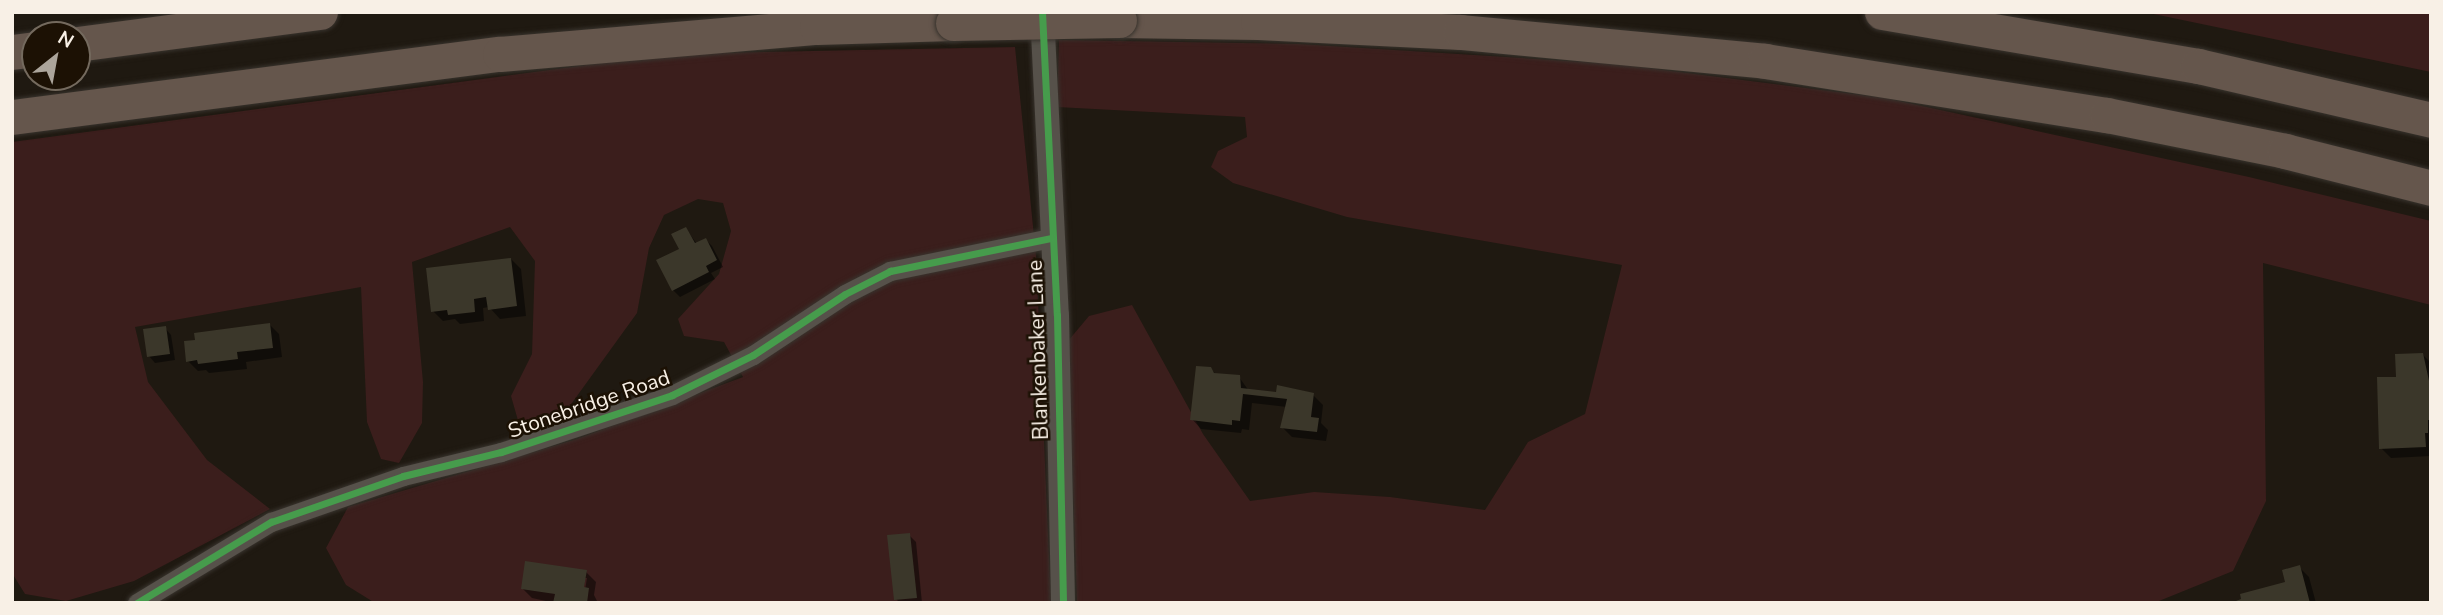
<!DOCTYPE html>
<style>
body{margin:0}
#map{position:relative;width:2443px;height:615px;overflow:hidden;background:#1f1911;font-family:"Nunito Sans",sans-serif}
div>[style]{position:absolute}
.green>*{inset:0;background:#3b1e1c}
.shadow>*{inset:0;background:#0007}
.building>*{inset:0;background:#3b372a}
.roads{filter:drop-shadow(0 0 2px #38332d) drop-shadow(0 0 2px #38332d)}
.minor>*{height:19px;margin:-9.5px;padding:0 9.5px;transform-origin:9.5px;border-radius:9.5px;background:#56514a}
.tertiary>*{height:24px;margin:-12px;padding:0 12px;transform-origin:12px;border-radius:12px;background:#56514a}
.motorway>*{height:35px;margin:-17.5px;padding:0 17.5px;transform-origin:17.5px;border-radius:17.5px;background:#65564c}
.bridges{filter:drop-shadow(0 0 2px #38332d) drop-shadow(0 0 2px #38332d)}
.motorway-bridge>*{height:35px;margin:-17.5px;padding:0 17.5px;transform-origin:17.5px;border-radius:17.5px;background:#65564c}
.cycleway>*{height:7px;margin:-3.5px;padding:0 3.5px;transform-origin:3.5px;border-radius:3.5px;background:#469c4c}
span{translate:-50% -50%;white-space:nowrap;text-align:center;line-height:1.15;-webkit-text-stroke:5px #1c1104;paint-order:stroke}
.street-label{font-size:21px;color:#f8f0e6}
.frame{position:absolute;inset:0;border:14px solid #f8f0e6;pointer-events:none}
.north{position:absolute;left:21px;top:21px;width:70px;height:70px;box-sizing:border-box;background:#1c1104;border:2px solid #746a5e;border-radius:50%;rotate:31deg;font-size:19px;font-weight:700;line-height:28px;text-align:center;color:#f8f0e6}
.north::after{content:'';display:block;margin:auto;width:24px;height:32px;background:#aca59b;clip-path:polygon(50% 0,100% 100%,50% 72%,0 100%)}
</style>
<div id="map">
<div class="green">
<i style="clip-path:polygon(2144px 12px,2431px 12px,2431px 72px)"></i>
<i style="clip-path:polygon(1059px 40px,1299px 44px,1616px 64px,1885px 98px,2249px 177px,2431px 221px,2431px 305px,2263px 263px,2266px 501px,2233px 571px,2154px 603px,1077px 603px,1068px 341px,1089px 316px,1132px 305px,1203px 434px,1250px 501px,1314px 492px,1390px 497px,1485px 510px,1528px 442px,1585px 414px,1622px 265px,1347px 217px,1233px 183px,1211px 167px,1218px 151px,1247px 137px,1245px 117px,1057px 107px)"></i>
<i style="clip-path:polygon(1015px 47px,1036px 256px,1051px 603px,375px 603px,346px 585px,326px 548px,348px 507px,577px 439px,743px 377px,724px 342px,684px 336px,678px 319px,719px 274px,731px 231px,723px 203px,698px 199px,664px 215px,649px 248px,637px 313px,564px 414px,538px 429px,519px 424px,511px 396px,532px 354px,535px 261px,510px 227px,412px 262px,423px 382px,422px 423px,399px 463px,381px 459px,367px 422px,361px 287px,135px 327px,148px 382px,207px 460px,270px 509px,134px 581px,66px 601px,25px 594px,12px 573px,12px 142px,669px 54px)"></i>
</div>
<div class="shadow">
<i style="clip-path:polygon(686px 229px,697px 244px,706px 240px,712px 246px,723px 267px,711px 273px,715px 279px,680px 297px,673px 290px)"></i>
<i style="clip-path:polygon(511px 259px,521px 269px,526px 316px,500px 319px,489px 307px,483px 308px,484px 321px,460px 324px,455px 319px,443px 321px,433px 311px)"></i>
<i style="clip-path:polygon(270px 325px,279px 334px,282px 357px,246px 362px,247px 369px,209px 373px,206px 370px,198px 371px,188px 361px)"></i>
<i style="clip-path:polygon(165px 328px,171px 335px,175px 360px,155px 363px,149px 356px)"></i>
<i style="clip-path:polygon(2422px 354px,2431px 363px,2431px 456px,2391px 458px,2381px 448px,2397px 378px)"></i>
<i style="clip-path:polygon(1210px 369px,1216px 374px,1239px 377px,1249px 391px,1313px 395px,1323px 405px,1321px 423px,1328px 430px,1326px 441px,1292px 437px,1282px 427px,1287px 407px,1252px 403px,1249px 430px,1242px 429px,1241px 433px,1201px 429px,1192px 419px)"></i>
<i style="clip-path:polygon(909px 535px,916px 542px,922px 603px,900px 603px,896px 599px)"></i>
<i style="clip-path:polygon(2299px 567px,2309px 577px,2316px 603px,2234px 603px,2287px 583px)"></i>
<i style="clip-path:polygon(evenodd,586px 572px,596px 582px,594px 595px,598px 603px,555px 603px,532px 598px,522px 588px,586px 572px,584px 578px,587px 578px,584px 596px,581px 595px,584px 578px)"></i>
</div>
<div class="building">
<i style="clip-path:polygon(686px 227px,695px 243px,706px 238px,717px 260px,706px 266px,709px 272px,672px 291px,656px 260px,679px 249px,671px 234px)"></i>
<i style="clip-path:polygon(511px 258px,517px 306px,488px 310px,486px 297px,474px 299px,475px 312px,448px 315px,447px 310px,431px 312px,426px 268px)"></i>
<i style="clip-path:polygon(270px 323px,273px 348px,237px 352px,238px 359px,198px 364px,197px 360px,186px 362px,184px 341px,195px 340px,194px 333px)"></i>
<i style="clip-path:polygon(166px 326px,170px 354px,147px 357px,143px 329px)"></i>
<i style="clip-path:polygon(2423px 353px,2431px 390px,2431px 420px,2428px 420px,2428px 433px,2425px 433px,2426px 447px,2379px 449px,2377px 377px,2396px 377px,2395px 354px)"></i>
<i style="clip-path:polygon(1196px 366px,1211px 367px,1214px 373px,1240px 375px,1241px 388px,1276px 392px,1277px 385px,1314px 393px,1311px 417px,1319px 418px,1317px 432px,1280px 428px,1287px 399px,1243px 394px,1240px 421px,1232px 420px,1232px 425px,1190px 420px)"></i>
<i style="clip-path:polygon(910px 533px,917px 598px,894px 600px,887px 535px)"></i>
<i style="clip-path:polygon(525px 561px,587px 570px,584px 587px,589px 588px,587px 603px,553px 603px,555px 594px,521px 589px)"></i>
<i style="clip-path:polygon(2300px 565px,2310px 603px,2231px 603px,2241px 599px,2240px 594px,2285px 582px,2282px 570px)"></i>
</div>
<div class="roads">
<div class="minor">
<i style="left:137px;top:603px;width:157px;rotate:-31.2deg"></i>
<i style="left:271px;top:522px;width:140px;rotate:-19.2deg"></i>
<i style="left:403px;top:476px;width:101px;rotate:-13.8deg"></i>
<i style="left:501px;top:452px;width:180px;rotate:-18.4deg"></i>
<i style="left:672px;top:395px;width:90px;rotate:-26.3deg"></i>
<i style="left:753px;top:355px;width:110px;rotate:-33.5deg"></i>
<i style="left:845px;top:294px;width:51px;rotate:-27.1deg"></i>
<i style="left:890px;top:271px;width:164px;rotate:-11.6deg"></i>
</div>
<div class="tertiary">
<i style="left:1042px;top:12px;width:303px;rotate:87.2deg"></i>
<i style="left:1057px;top:315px;width:288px;rotate:88.8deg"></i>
</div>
<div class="motorway">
<i style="left:1882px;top:12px;width:321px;rotate:9.7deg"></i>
<i style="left:2198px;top:66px;width:239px;rotate:13deg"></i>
<i style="left:1119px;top:20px;width:139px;rotate:0.8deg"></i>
<i style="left:1258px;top:22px;width:203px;rotate:2.8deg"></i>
<i style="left:1461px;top:32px;width:305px;rotate:5.4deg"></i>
<i style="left:1765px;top:61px;width:346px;rotate:9deg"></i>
<i style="left:2107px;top:115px;width:182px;rotate:11.4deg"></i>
<i style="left:2285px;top:151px;width:151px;rotate:14.2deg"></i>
<i style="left:77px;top:44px;width:245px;rotate:-7.5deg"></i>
<i style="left:12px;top:52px;width:23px;rotate:-7deg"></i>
<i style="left:12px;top:117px;width:492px;rotate:-7.4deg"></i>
<i style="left:500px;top:54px;width:318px;rotate:-4.9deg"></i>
<i style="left:817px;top:27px;width:136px;rotate:-1.7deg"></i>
</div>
</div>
<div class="bridges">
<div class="motorway-bridge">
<i style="left:953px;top:23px;width:166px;rotate:-1deg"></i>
</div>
</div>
<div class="cycleway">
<i style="left:1042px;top:12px;width:303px;rotate:87.2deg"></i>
<i style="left:1057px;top:315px;width:288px;rotate:88.8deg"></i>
<i style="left:137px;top:603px;width:157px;rotate:-31.2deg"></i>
<i style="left:271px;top:522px;width:140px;rotate:-19.2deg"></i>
<i style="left:403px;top:476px;width:101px;rotate:-13.8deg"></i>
<i style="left:501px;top:452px;width:180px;rotate:-18.4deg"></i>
<i style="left:672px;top:395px;width:90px;rotate:-26.3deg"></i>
<i style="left:753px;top:355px;width:110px;rotate:-33.5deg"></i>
<i style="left:845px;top:294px;width:51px;rotate:-27.1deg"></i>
<i style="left:890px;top:271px;width:164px;rotate:-11.6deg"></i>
</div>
<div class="street-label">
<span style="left:1038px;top:350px;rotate:-92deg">Blankenbaker Lane</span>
<span style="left:589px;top:404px;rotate:-19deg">Stonebridge Road</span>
</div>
<div class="frame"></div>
<div class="north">N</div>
</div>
